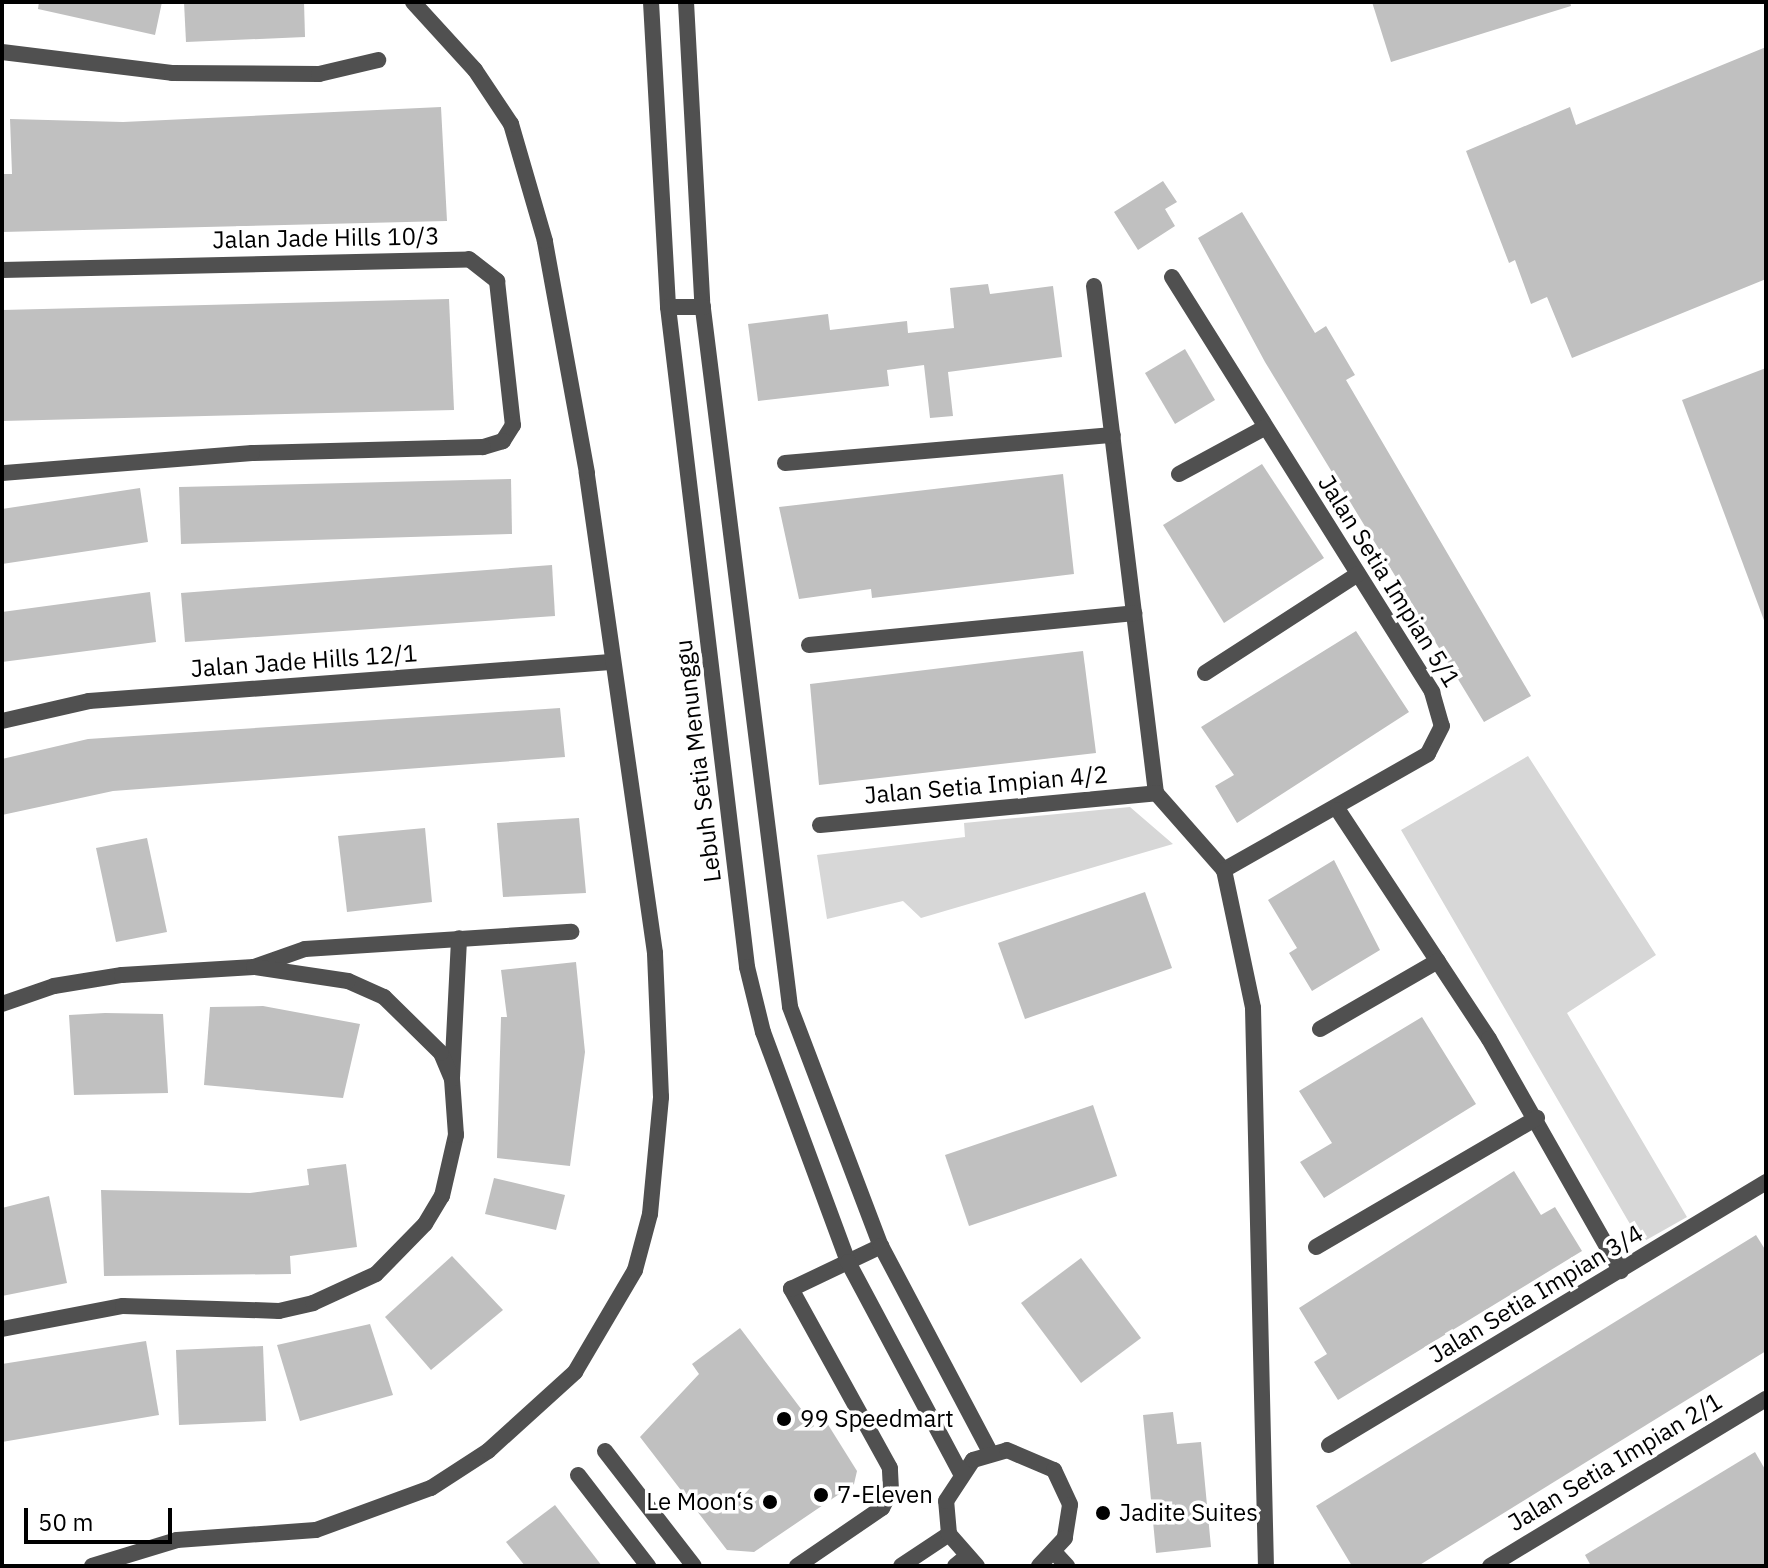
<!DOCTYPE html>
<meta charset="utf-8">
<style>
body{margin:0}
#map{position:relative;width:1768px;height:1568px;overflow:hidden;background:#fff;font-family:"IBM Plex Sans",sans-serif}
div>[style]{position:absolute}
.green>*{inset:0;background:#d7d7d7}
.building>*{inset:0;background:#c0c0c0}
.minor>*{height:16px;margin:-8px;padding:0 8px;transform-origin:8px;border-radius:8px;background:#505050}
.tertiary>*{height:16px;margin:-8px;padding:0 8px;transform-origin:8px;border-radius:8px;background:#505050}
.dots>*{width:22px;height:22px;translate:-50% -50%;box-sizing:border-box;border:4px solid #fff;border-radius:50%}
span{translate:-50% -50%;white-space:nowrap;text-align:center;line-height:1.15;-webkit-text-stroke:7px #fff;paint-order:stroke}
.street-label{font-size:24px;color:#000}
.poi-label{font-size:24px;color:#000}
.left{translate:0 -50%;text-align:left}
.right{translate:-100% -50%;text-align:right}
.frame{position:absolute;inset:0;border:4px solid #000;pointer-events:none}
.scale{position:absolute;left:24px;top:1508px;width:148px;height:36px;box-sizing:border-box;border:4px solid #000;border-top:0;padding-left:10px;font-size:24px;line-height:28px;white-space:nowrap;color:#000;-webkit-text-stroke:6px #fff;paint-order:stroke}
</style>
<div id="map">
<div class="green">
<i style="clip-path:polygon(1528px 756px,1656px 955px,1567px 1013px,1687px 1217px,1641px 1243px,1401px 830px)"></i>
<i style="clip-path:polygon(1130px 807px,1173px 844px,921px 918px,903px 901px,827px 919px,817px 855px,965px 837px,964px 823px)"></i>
</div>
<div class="building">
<i style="clip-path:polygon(39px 2px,162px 2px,155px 35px,38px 9px)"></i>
<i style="clip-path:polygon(184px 2px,304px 2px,305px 37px,186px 42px)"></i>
<i style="clip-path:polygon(1372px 2px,1570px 2px,1571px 6px,1391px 62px)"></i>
<i style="clip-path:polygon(1766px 47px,1766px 279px,1572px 358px,1547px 297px,1531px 304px,1515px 260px,1509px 263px,1466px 151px,1570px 107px,1576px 125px)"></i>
<i style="clip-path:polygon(441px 107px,447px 221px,2px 232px,2px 174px,12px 174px,10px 119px,123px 122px)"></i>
<i style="clip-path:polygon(1163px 181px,1177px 202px,1165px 209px,1175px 226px,1138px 250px,1114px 212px)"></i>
<i style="clip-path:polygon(1242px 212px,1315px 333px,1326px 326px,1355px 375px,1346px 380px,1531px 696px,1484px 722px,1265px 362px,1198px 238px)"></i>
<i style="clip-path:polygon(988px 284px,990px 294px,1053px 286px,1062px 357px,948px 372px,953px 416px,930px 418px,924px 365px,887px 370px,889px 386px,758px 401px,748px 324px,828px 314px,830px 330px,907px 321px,908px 333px,954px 328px,950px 288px)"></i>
<i style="clip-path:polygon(449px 299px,454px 410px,2px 421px,2px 310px)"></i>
<i style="clip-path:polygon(1185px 349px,1215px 400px,1175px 424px,1145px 373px)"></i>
<i style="clip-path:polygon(1766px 368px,1766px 623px,1765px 623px,1682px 400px)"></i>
<i style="clip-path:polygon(1262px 464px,1324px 558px,1224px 623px,1163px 525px)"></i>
<i style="clip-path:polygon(1063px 474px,1074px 574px,872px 598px,871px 589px,799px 599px,779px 507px)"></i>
<i style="clip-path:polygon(511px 479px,512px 534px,181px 544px,179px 487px)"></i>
<i style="clip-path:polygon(140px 488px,148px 542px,2px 564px,2px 509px)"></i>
<i style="clip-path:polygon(552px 565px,555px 616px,185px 642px,181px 593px)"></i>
<i style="clip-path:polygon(150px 592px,156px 642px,2px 662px,2px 612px)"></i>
<i style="clip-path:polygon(1356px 631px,1409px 712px,1237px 823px,1215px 786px,1234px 775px,1201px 727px)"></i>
<i style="clip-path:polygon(1083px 651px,1096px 753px,819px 785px,810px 684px)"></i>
<i style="clip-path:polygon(560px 708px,565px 757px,113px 791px,2px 815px,2px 759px,88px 739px)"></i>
<i style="clip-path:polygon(579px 818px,586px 893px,503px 897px,497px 823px)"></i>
<i style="clip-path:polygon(425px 828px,432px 902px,347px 912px,338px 836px)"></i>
<i style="clip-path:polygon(147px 838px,167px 932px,116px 942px,96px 848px)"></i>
<i style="clip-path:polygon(1334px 860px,1380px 950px,1312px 991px,1289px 953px,1297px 948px,1268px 900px)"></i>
<i style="clip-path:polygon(1145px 892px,1172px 968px,1025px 1019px,998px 943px)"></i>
<i style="clip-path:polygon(576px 962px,585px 1052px,570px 1166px,497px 1158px,501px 1017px,507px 1017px,501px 970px)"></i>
<i style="clip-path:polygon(263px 1006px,360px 1024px,343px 1098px,204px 1085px,210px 1007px)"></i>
<i style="clip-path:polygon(105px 1013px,163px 1014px,168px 1093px,74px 1095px,69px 1015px)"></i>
<i style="clip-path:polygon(1422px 1017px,1476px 1104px,1324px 1198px,1300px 1162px,1332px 1143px,1299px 1091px)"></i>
<i style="clip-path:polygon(1093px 1105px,1117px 1176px,969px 1226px,945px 1155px)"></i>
<i style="clip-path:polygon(346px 1164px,357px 1247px,290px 1256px,291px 1274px,104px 1276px,101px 1190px,250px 1193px,309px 1185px,307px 1169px)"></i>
<i style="clip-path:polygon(1514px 1171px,1541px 1215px,1555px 1207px,1582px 1251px,1338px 1400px,1314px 1362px,1327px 1354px,1299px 1308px)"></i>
<i style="clip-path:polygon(494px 1178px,565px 1195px,556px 1230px,485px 1214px)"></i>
<i style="clip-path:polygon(49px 1196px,67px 1283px,2px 1296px,2px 1208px)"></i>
<i style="clip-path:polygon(1756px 1235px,1766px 1251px,1766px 1351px,1418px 1566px,1352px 1566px,1316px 1506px)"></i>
<i style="clip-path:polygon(452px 1256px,503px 1310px,431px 1370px,385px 1317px)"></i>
<i style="clip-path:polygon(1081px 1258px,1141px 1338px,1081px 1383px,1021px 1303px)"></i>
<i style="clip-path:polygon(370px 1324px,393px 1395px,300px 1421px,277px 1345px)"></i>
<i style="clip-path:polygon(740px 1328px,817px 1430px,827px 1423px,857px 1471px,854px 1484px,754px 1552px,727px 1550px,640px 1437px,699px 1374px,692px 1364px)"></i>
<i style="clip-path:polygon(146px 1341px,159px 1415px,2px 1442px,2px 1364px)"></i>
<i style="clip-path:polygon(263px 1346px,266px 1421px,179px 1425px,176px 1350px)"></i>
<i style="clip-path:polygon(1173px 1412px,1177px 1444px,1201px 1442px,1211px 1547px,1156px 1553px,1143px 1415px)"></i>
<i style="clip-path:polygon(1755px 1452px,1766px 1471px,1766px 1566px,1591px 1566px,1585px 1555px)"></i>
<i style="clip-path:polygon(555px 1505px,602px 1566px,525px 1566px,506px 1542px)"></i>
</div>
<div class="minor">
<i style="left:2px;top:52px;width:171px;rotate:7deg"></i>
<i style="left:172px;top:73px;width:147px;rotate:0.4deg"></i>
<i style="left:319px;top:74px;width:61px;rotate:-13.3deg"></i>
<i style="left:2px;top:270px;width:467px;rotate:-1.3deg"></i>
<i style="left:469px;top:259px;width:36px;rotate:38deg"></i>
<i style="left:497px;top:281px;width:145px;rotate:83.7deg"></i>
<i style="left:513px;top:425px;width:19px;rotate:122deg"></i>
<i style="left:503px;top:441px;width:21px;rotate:163deg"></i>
<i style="left:483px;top:447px;width:231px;rotate:178.5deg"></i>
<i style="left:252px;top:453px;width:251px;rotate:175.4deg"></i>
<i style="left:1172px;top:277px;width:490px;rotate:57.9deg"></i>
<i style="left:1432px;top:692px;width:35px;rotate:74deg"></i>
<i style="left:1442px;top:726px;width:31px;rotate:117deg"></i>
<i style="left:1428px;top:754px;width:235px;rotate:150.4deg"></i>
<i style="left:1094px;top:286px;width:511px;rotate:83.03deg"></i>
<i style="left:1156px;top:793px;width:103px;rotate:48.6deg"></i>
<i style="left:1224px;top:870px;width:141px;rotate:78.1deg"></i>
<i style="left:1253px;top:1008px;width:558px;rotate:88.67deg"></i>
<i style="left:785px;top:463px;width:329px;rotate:-4.9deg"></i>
<i style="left:1179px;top:474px;width:97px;rotate:-28.4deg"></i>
<i style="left:809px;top:645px;width:327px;rotate:-5.6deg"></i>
<i style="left:1205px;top:673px;width:182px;rotate:-32.9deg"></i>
<i style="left:2px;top:721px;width:89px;rotate:-12.9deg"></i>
<i style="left:89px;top:701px;width:523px;rotate:-4.27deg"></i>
<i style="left:1338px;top:810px;width:274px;rotate:56.6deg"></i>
<i style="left:1489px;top:1039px;width:267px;rotate:60.4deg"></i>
<i style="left:820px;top:825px;width:338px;rotate:-5.4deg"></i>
<i style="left:2px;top:1004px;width:55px;rotate:-19.1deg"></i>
<i style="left:54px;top:986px;width:69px;rotate:-9.2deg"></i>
<i style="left:122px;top:975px;width:132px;rotate:-3.5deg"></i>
<i style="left:254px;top:967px;width:54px;rotate:-19.4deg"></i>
<i style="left:305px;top:949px;width:267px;rotate:-3.7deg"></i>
<i style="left:1320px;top:1029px;width:136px;rotate:-30deg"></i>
<i style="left:452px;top:1078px;width:140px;rotate:-87.1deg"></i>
<i style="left:1316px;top:1247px;width:256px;rotate:-30.3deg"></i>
<i style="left:2px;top:1329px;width:123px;rotate:-10.8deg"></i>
<i style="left:123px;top:1306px;width:156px;rotate:1.8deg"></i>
<i style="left:279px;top:1311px;width:35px;rotate:-13deg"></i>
<i style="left:313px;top:1303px;width:69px;rotate:-24.7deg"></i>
<i style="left:376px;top:1274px;width:70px;rotate:-45.6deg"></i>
<i style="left:425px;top:1224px;width:33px;rotate:-59deg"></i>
<i style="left:442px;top:1196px;width:63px;rotate:-77.1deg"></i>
<i style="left:456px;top:1135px;width:56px;rotate:-94.1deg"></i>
<i style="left:452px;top:1079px;width:28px;rotate:-113deg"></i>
<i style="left:441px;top:1053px;width:80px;rotate:-135.5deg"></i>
<i style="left:384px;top:997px;width:39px;rotate:-156deg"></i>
<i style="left:348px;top:981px;width:95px;rotate:-171.5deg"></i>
<i style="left:1329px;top:1445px;width:510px;rotate:-31.04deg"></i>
<i style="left:605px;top:1451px;width:145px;rotate:52.3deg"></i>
<i style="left:578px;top:1475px;width:115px;rotate:52.4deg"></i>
<i style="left:92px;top:1566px;width:89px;rotate:-17deg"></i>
<i style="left:177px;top:1540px;width:139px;rotate:-4.1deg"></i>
<i style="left:316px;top:1530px;width:122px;rotate:-20.1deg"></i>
<i style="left:431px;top:1488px;width:68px;rotate:-33deg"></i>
<i style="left:488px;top:1451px;width:118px;rotate:-42.2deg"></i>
<i style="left:575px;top:1372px;width:118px;rotate:-59.5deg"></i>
<i style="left:635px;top:1270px;width:58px;rotate:-75deg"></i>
<i style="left:650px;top:1214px;width:118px;rotate:-84.6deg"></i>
<i style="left:661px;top:1097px;width:144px;rotate:-92.4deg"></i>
<i style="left:655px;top:953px;width:485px;rotate:-98.1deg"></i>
<i style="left:587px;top:473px;width:236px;rotate:-100.3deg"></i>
<i style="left:545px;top:241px;width:122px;rotate:-106.2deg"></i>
<i style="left:511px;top:124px;width:65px;rotate:-123.7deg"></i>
<i style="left:475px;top:70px;width:92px;rotate:-132.4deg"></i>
<i style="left:797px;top:1566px;width:103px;rotate:-34.3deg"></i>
<i style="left:882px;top:1508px;width:20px;rotate:-63deg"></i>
<i style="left:891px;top:1490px;width:22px;rotate:-93deg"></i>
<i style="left:890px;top:1468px;width:205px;rotate:-118.9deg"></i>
<i style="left:791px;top:1289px;width:100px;rotate:-25.5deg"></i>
<i style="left:901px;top:1566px;width:58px;rotate:-33.7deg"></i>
<i style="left:955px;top:1566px;width:13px;rotate:-39deg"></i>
<i style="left:1490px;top:1566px;width:323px;rotate:-31.2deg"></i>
</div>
<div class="tertiary">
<i style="left:651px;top:2px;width:305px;rotate:86.8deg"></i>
<i style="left:668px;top:307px;width:665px;rotate:83.17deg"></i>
<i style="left:747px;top:967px;width:67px;rotate:76.2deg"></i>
<i style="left:763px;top:1032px;width:245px;rotate:69.7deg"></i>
<i style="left:848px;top:1262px;width:238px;rotate:61.9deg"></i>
<i style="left:686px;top:2px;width:299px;rotate:86.9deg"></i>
<i style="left:702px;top:301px;width:711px;rotate:82.89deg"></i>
<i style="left:790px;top:1007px;width:256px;rotate:69.2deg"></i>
<i style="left:881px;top:1246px;width:233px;rotate:62.1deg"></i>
<i style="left:668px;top:307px;width:35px"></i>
<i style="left:1055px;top:1553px;width:18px;rotate:47deg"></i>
<i style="left:977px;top:1566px;width:43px;rotate:-131.2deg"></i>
<i style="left:949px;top:1534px;width:33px;rotate:-95deg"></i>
<i style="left:946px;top:1501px;width:49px;rotate:-56.6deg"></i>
<i style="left:973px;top:1460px;width:35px;rotate:-16deg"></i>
<i style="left:1007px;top:1450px;width:51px;rotate:23.1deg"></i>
<i style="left:1054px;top:1470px;width:38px;rotate:65deg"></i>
<i style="left:1070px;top:1505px;width:33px;rotate:99deg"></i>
<i style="left:1065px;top:1538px;width:38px;rotate:133deg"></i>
</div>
<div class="dots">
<i style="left:784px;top:1419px;background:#000"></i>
<i style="left:821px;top:1495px;background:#000"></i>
<i style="left:770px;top:1502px;background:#000"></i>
<i style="left:1103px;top:1513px;background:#000"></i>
</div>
<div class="street-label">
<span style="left:326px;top:238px;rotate:-1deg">Jalan Jade Hills 10/3</span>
<span style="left:1389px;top:581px;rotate:58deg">Jalan Setia Impian 5/1</span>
<span style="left:304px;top:661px;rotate:-4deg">Jalan Jade Hills 12/1</span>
<span style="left:698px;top:761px;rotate:-97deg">Lebuh Setia Menunggu</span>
<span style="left:986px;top:785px;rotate:-5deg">Jalan Setia Impian 4/2</span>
<span style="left:1536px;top:1294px;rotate:-31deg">Jalan Setia Impian 3/4</span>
<span style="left:1615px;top:1462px;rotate:-31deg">Jalan Setia Impian 2/1</span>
</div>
<div class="poi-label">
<span class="left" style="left:800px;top:1419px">99 Speedmart</span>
<span class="left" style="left:837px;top:1495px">7-Eleven</span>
<span class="right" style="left:754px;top:1502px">Le Moon‘s</span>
<span class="left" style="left:1119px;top:1513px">Jadite Suites</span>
</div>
<div class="frame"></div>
<div class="scale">50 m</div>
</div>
